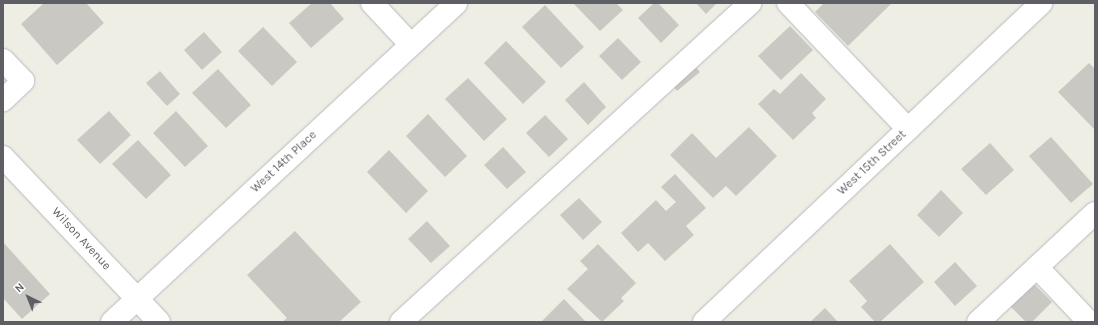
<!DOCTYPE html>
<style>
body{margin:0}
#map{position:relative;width:1098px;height:325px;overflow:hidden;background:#efeee5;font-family:Karla,sans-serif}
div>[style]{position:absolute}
.building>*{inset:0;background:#cac8c2}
.roads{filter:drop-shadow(0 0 1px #b7b9bf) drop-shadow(0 0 1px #b7b9bf)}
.minor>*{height:22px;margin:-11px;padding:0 11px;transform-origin:11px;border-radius:11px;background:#fff}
span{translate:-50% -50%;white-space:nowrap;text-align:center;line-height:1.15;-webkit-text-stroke:3px #fff;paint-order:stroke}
.street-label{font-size:12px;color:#5d5f65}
.frame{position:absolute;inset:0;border:4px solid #5d5f65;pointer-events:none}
.north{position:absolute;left:8px;top:277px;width:40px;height:40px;-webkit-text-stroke:3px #fff;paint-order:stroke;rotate:317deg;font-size:11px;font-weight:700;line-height:16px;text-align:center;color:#5d5f65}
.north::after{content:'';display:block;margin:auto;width:14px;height:18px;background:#5d5f65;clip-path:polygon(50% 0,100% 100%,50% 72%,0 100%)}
</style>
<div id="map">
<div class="building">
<i style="clip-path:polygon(44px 3px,89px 3px,87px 4px,104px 23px,57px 65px,21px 24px)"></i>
<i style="clip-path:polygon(312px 3px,330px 3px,344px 19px,311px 48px,289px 23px)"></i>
<i style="clip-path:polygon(573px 3px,616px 3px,623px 10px,600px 31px)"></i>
<i style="clip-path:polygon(654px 3px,658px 3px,679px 25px,661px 43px,638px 18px)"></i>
<i style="clip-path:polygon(696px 3px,717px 3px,706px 14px)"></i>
<i style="clip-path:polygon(824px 3px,892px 3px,848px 46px,815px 12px)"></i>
<i style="clip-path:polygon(545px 5px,584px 47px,561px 68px,522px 27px)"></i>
<i style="clip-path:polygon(790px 26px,813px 50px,781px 80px,758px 56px)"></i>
<i style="clip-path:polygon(263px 27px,297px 62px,272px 86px,238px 51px)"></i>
<i style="clip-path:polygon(204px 32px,222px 52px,202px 70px,184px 50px)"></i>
<i style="clip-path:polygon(618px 38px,641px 62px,622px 80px,599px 56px)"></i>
<i style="clip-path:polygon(506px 41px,546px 82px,523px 104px,484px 63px)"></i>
<i style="clip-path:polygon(692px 62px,700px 72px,677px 91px,669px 81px)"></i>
<i style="clip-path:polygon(1089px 63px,1095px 69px,1095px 130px,1058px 92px)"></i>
<i style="clip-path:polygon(218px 69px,251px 105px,226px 128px,192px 93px)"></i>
<i style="clip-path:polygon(160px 71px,180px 94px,167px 106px,146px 83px)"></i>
<i style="clip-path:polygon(801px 73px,826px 99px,812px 113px,816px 118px,793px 140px,758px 104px,774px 89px,780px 94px)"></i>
<i style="clip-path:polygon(468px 78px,507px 119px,484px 141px,445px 99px)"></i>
<i style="clip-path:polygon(584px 82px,606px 107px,588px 125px,565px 100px)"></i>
<i style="clip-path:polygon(109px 111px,131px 135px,100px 164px,77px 140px)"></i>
<i style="clip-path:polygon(176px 111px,208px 146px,185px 167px,153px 133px)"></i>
<i style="clip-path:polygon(428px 114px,467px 156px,445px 177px,406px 136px)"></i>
<i style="clip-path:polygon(545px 115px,568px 139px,549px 157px,526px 133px)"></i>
<i style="clip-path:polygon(749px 127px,777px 156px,736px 196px,726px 186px,713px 198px,670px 155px,692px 133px,716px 158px)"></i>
<i style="clip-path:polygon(1051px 137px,1093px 184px,1071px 203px,1029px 156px)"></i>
<i style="clip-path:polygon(138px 140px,171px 175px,146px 199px,112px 164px)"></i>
<i style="clip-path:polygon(990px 143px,1014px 170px,986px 195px,961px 169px)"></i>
<i style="clip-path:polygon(503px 147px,526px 172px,507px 189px,484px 165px)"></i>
<i style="clip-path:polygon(389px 150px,428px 191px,406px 213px,367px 172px)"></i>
<i style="clip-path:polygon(675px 174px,706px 208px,686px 226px,694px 235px,665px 261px,648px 243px,638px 252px,621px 233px,656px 200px,666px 211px,676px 202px,661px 187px)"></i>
<i style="clip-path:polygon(941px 190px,963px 213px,939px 237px,917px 215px)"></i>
<i style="clip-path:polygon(579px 198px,602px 222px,583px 240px,560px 215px)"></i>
<i style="clip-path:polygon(427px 221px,450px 246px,431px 263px,408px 239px)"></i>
<i style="clip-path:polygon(295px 231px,361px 302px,339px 322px,282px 322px,287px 318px,247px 275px)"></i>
<i style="clip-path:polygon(3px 242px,50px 294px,22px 319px,3px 298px)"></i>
<i style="clip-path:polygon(598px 244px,636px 283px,621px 298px,624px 301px,602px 322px,567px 289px,588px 269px,580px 261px)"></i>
<i style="clip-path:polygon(890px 244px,924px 282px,880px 322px,875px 322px,861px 307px,867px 301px,849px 281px)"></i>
<i style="clip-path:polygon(955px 262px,977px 286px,955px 306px,934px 282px)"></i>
<i style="clip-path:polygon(1032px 282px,1052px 302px,1032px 322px,1026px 322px,1009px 305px)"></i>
<i style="clip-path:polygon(564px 299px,586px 322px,541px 322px)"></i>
<i style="clip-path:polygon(825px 308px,838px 322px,810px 322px)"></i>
</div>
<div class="roads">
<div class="minor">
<i style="left:372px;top:3px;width:57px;rotate:47.1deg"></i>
<i style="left:788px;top:3px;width:174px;rotate:46.4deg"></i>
<i style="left:3px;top:60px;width:29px;rotate:46deg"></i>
<i style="left:23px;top:81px;width:28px;rotate:136deg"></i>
<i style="left:3px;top:157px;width:227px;rotate:46.6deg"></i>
<i style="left:1037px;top:267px;width:76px;rotate:46.6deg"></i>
<i style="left:112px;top:322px;width:469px;rotate:-42.8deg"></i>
<i style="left:401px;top:322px;width:473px;rotate:-42.4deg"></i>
<i style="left:704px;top:322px;width:464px;rotate:-43.4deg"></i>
<i style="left:978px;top:322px;width:160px;rotate:-43deg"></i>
</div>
</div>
<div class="street-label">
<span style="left:284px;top:162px;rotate:-43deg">West 14th Place</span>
<span style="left:872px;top:163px;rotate:-43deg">West 15th Street</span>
<span style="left:81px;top:239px;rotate:47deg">Wilson Avenue</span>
</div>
<div class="frame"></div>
<div class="north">N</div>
</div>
